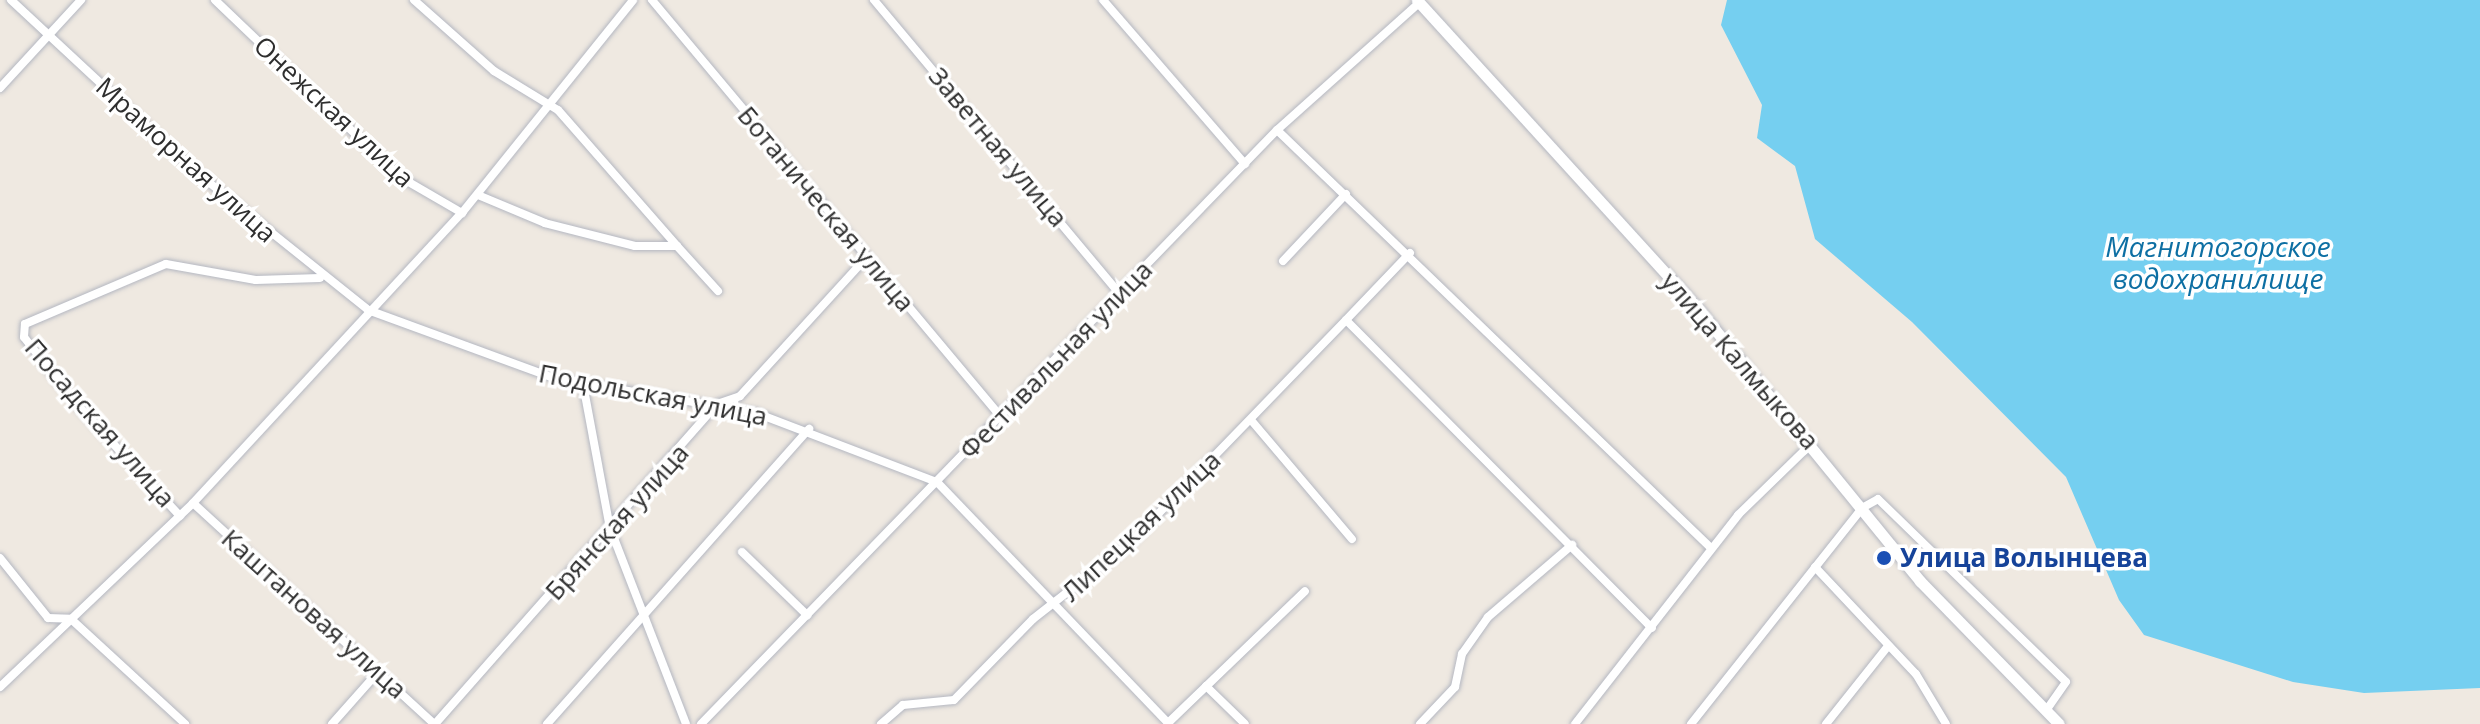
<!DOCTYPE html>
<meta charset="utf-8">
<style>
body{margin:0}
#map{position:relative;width:2480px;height:724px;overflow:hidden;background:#efe9e1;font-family:"Open Sans",sans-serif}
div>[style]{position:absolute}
.water>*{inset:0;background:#75cff0}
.roads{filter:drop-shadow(0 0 2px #b4b7c1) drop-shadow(0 0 2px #b4b7c1)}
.minor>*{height:8px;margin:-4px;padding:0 4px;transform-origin:4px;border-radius:4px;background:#fff}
.secondary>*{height:11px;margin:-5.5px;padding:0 5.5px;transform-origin:5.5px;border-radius:5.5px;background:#fff}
.dots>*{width:22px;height:22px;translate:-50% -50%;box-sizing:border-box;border:4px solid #fff;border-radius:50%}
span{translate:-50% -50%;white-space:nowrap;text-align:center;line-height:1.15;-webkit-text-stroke:7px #fff;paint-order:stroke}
.street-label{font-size:26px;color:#2e2e2e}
.transit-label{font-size:26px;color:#164399;font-weight:700}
.left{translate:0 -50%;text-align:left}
.water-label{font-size:28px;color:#0d6fa3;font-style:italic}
</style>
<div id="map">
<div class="water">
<i style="clip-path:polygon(1727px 0,2480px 0,2480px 688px,2364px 693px,2293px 682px,2144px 635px,2119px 600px,2066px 477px,1912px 322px,1815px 239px,1795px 166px,1757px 138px,1762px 105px,1721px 25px)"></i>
</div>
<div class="roads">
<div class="minor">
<i style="left:11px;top:0;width:253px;rotate:42.9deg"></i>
<i style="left:196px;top:172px;width:221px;rotate:38.7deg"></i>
<i style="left:368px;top:310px;width:198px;rotate:20.1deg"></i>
<i style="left:554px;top:378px;width:205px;rotate:9.8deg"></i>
<i style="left:756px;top:413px;width:194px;rotate:20.9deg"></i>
<i style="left:937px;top:482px;width:335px;rotate:46.2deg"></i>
<i style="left:215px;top:0;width:256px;rotate:43.7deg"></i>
<i style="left:400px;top:177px;width:72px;rotate:30.1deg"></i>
<i style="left:414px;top:0;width:107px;rotate:41.6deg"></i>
<i style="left:494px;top:71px;width:75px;rotate:31.4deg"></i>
<i style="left:558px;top:110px;width:181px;rotate:48.8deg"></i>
<i style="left:677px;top:246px;width:42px;rotate:180deg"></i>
<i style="left:635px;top:246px;width:93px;rotate:-165.7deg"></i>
<i style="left:545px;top:223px;width:73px;rotate:-157.3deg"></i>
<i style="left:652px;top:0;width:544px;rotate:50.07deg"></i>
<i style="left:874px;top:0;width:385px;rotate:50.1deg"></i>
<i style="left:1103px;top:0;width:217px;rotate:49.1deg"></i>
<i style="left:0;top:88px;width:120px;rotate:-47.4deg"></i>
<i style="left:1277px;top:130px;width:603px;rotate:43.92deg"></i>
<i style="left:677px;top:246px;width:61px;rotate:47.7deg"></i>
<i style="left:1410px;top:253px;width:93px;rotate:133.7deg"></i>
<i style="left:1346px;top:320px;width:434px;rotate:45.2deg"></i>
<i style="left:1283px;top:261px;width:92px;rotate:-46.8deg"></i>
<i style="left:583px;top:384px;width:147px;rotate:79.4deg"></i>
<i style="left:610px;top:528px;width:210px;rotate:68.8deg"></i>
<i style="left:1251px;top:420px;width:156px;rotate:49.7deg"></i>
<i style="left:193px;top:503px;width:327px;rotate:42.5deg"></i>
<i style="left:180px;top:516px;width:156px;rotate:-132.7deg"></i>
<i style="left:74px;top:401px;width:81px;rotate:-128deg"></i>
<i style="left:24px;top:337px;width:13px;rotate:-86deg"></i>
<i style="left:25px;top:324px;width:153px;rotate:-23.1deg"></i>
<i style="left:166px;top:264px;width:91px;rotate:10.1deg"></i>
<i style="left:256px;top:280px;width:64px;rotate:-1.8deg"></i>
<i style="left:742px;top:552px;width:91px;rotate:44.1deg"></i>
<i style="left:0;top:558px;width:77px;rotate:51.3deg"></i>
<i style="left:48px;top:618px;width:23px;rotate:2deg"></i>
<i style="left:71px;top:619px;width:155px;rotate:42.6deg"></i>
<i style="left:1815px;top:567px;width:147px;rotate:46.7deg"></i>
<i style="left:1916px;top:674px;width:58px;rotate:59deg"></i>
<i style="left:1206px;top:686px;width:54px;rotate:44.3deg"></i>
<i style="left:0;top:687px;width:267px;rotate:-43.6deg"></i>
<i style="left:193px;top:503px;width:396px;rotate:-47.2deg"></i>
<i style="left:462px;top:213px;width:273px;rotate:-51.2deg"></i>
<i style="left:1168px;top:723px;width:190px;rotate:-43.9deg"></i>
<i style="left:332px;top:724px;width:69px;rotate:-48.5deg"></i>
<i style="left:435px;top:724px;width:427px;rotate:-48.6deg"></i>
<i style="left:717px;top:404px;width:24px;rotate:-19deg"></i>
<i style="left:740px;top:396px;width:187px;rotate:-47.6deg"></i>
<i style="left:547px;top:724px;width:395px;rotate:-48.4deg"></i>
<i style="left:701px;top:724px;width:827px;rotate:-45.88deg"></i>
<i style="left:1277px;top:130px;width:191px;rotate:-41.8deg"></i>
<i style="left:881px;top:724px;width:29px;rotate:-41deg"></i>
<i style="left:903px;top:705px;width:51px;rotate:-5.6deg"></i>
<i style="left:954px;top:700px;width:113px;rotate:-45.7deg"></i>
<i style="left:1033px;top:619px;width:123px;rotate:-38.1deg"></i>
<i style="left:1130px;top:543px;width:310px;rotate:-45.9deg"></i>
<i style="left:1420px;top:724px;width:51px;rotate:-46.6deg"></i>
<i style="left:1455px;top:687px;width:34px;rotate:-78deg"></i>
<i style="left:1462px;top:654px;width:45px;rotate:-54.9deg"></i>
<i style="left:1488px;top:617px;width:111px;rotate:-40.6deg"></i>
<i style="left:1575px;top:724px;width:265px;rotate:-52deg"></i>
<i style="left:1738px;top:515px;width:102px;rotate:-44.2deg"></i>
<i style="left:1691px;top:724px;width:275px;rotate:-51.6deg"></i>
<i style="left:1862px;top:508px;width:18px;rotate:-29deg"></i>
<i style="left:1878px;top:499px;width:262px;rotate:44.2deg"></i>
<i style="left:2066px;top:682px;width:35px;rotate:125deg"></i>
<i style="left:1826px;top:724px;width:100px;rotate:-51.5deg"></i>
</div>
<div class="secondary">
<i style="left:1417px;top:0;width:419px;rotate:47.7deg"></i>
<i style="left:1699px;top:310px;width:350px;rotate:50.8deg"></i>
<i style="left:1920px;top:581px;width:199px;rotate:45.8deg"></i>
</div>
</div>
<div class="dots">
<i style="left:1884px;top:558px;background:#1a4fb4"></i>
</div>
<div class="street-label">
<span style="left:334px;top:112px;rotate:43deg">Онежская улица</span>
<span style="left:998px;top:147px;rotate:50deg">Заветная улица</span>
<span style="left:186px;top:160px;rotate:42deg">Мраморная улица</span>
<span style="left:826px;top:209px;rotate:50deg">Ботаническая улица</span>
<span style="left:1056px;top:360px;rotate:-46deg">Фестивальная улица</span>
<span style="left:1740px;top:361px;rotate:49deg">улица Калмыкова</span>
<span style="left:653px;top:395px;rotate:11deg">Подольская улица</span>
<span style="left:100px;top:423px;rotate:49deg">Посадская улица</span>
<span style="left:617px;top:522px;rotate:-48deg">Брянская улица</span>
<span style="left:1141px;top:526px;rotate:-43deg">Липецкая улица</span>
<span style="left:314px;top:614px;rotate:42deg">Каштановая улица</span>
</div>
<div class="transit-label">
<span class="left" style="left:1900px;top:558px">Улица Волынцева</span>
</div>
<div class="water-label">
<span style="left:2218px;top:262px">Магнитогорское<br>водохранилище</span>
</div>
</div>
